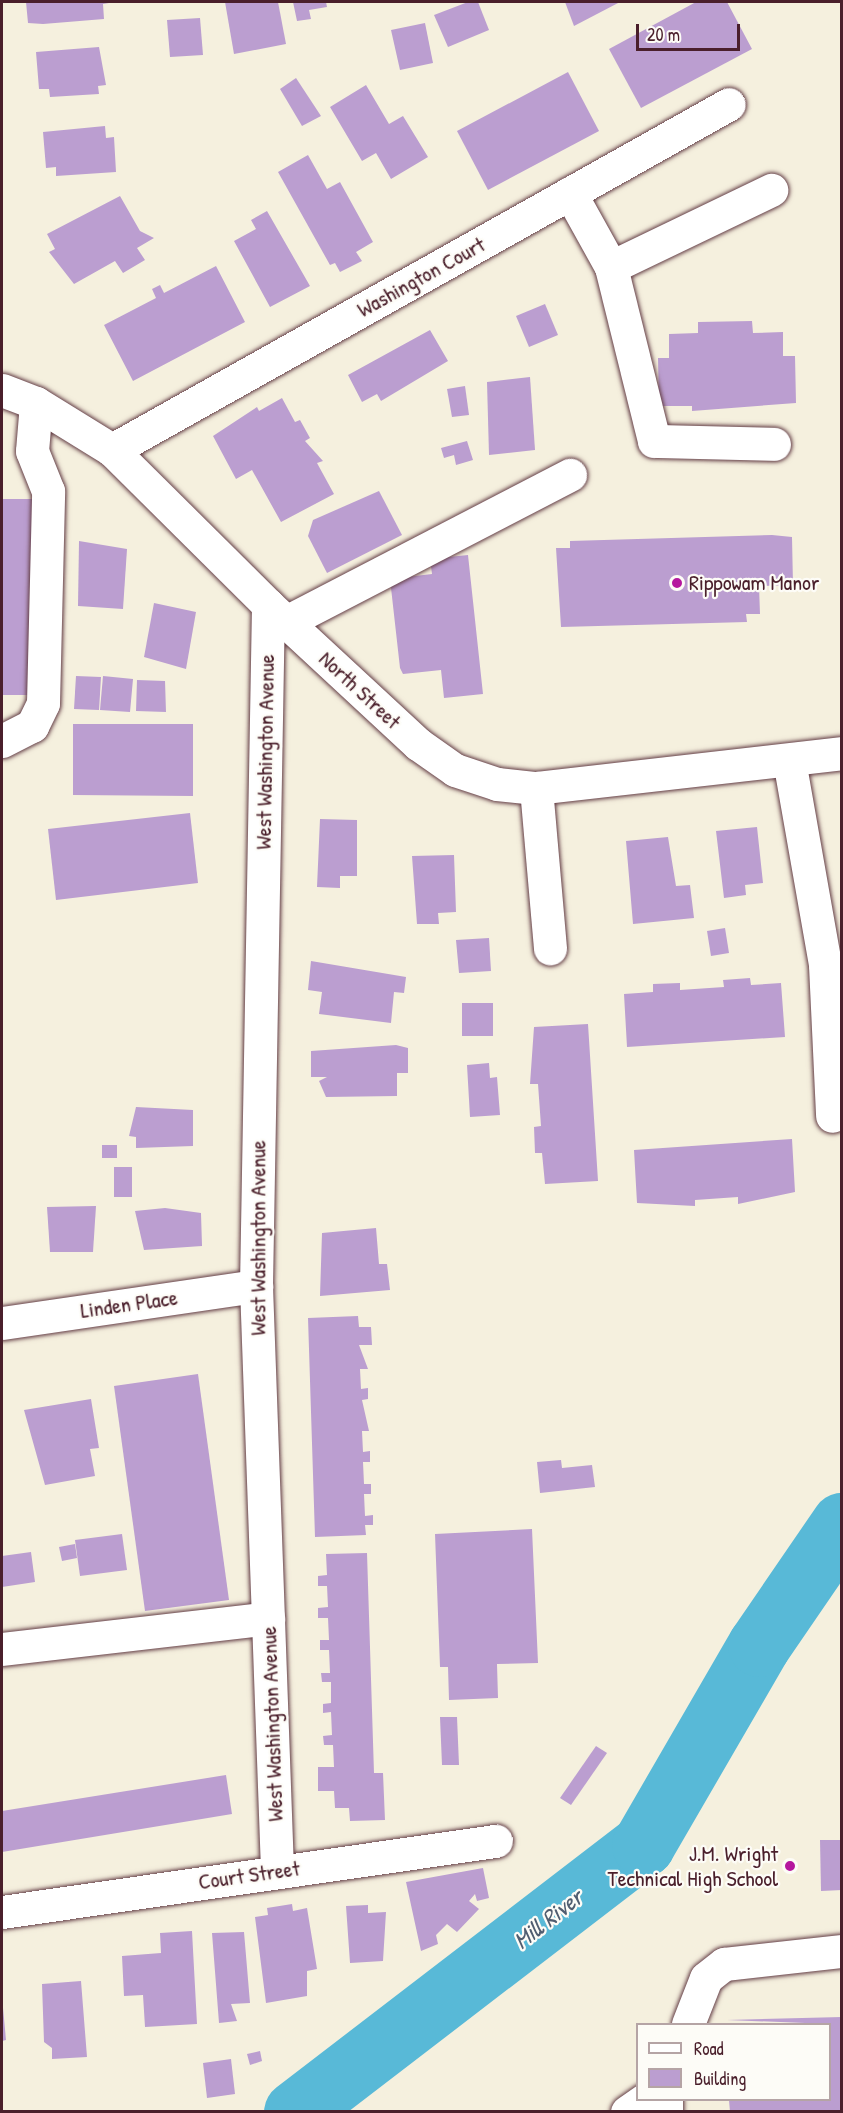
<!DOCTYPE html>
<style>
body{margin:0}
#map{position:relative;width:843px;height:2113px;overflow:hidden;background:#f5f0de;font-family:"Patrick Hand",sans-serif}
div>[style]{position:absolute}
.river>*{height:63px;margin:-31.5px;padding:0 31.5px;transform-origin:31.5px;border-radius:31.5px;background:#58b9d7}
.building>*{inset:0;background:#bb9ed0}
.roads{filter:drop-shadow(0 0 2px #643e46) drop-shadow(0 0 2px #643e46)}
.minor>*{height:33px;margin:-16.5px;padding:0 16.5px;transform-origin:16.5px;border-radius:16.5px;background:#fff}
.dots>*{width:16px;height:16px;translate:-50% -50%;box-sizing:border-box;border:3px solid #fdfcf7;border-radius:50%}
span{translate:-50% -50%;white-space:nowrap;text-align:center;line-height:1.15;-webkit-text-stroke:4.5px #fdfcf7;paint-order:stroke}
.street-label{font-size:22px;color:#4a1f2b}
.poi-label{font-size:22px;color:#4a1f2b}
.left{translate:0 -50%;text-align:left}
.right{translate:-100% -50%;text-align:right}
.water-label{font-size:24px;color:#505d70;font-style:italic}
.frame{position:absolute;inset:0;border:3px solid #4a1f2b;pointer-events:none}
.legend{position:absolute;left:636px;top:2023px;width:195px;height:78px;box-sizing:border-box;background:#fdfcf7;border:2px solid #b5a4a5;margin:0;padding:8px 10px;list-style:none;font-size:18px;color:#4a1f2b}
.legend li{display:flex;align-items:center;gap:12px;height:30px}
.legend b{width:30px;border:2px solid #b5a4a5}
.scale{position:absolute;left:636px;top:24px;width:104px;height:27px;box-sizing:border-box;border:3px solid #4a1f2b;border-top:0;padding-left:8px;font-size:18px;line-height:21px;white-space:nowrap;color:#4a1f2b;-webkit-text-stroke:4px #fdfcf7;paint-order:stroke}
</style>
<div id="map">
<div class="river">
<i style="left:295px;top:2112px;width:439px;rotate:-37.5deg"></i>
<i style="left:643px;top:1845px;width:231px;rotate:-59.9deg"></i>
<i style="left:759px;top:1645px;width:147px;rotate:-55.6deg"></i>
</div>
<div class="building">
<i style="clip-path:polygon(26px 2px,109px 2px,109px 3px,103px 4px,104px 19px,43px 24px,28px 23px)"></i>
<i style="clip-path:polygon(225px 2px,278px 2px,286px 44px,234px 54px)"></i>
<i style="clip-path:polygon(293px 2px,326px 2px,327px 7px,309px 10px,311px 19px,297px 21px)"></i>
<i style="clip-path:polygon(468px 2px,478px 2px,489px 30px,448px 47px,434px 15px)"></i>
<i style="clip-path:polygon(565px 2px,620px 2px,574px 26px)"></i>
<i style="clip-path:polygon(696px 2px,727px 2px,752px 49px,641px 108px,609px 49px)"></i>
<i style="clip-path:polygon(200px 18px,203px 55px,170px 57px,167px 20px)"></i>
<i style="clip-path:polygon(425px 23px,433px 63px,400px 70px,391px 30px)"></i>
<i style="clip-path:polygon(99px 47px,106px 85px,98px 86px,99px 94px,50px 97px,49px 89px,39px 89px,36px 52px)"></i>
<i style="clip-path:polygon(568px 72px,599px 131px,488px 190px,457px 131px)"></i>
<i style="clip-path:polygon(296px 78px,321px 116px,302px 126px,280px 89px)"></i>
<i style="clip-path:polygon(366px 85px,389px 124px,403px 116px,428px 157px,391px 179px,376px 153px,362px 161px,330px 107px)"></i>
<i style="clip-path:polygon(105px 126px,106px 138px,114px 137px,116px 172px,56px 176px,56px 167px,46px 168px,43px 132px)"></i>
<i style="clip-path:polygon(308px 155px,327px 189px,340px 182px,373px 242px,356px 252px,362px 261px,340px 272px,335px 263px,330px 265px,278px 172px)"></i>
<i style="clip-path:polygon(120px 196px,140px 231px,154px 238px,137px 248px,145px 260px,123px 273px,115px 261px,74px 284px,49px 252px,55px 249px,47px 234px)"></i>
<i style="clip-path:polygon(267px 211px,310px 286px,270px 307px,234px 241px,256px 229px,251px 220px)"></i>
<i style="clip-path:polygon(216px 266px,245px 322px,133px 381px,104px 325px,156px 298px,152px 289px,160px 285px,164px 293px)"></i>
<i style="clip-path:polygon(545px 304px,558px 335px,529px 347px,516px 316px)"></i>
<i style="clip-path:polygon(752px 321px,753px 333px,783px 332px,783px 356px,795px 356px,796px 403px,692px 411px,692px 406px,659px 406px,658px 358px,669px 358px,669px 334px,698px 333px,698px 322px)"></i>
<i style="clip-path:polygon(430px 330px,448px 361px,381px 401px,377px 394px,362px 402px,348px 375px)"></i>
<i style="clip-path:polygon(530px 377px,535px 450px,489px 455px,487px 382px)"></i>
<i style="clip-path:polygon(465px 386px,469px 415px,452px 417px,447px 389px)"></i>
<i style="clip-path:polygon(282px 398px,295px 422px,300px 420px,310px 438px,305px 441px,323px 461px,317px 463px,334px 494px,281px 522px,252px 470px,236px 479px,213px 436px,257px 407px,259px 411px)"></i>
<i style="clip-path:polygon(467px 441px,473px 460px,456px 465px,454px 455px,444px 458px,441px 448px)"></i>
<i style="clip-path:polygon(379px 491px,402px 535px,327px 573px,308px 536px,313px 520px)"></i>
<i style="clip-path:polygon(2px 499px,40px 499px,37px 695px,2px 695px)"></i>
<i style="clip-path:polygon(772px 535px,792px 537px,793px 585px,759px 586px,760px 614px,746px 614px,747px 622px,561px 627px,556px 548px,570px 548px,570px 541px)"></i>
<i style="clip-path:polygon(79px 541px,127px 549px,123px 609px,78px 606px)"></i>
<i style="clip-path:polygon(468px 555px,483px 694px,444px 698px,441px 670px,403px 674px,400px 668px,390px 579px,432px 574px,430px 559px)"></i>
<i style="clip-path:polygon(154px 603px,196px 612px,186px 669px,144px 657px)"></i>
<i style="clip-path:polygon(76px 676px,101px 677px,99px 710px,74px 709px)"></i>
<i style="clip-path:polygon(103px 676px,133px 679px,130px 712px,100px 710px)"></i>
<i style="clip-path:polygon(137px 680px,165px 681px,166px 712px,136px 711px)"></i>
<i style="clip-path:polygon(73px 724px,193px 724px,193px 796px,73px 795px)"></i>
<i style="clip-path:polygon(190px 813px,198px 883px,56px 900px,48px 829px)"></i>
<i style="clip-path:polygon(320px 819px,357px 820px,357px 876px,340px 876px,340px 888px,317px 887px)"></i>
<i style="clip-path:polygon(757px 827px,763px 883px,745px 885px,746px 895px,724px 898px,716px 831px)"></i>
<i style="clip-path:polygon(668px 837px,676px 886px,690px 885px,694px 918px,633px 924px,626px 841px)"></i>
<i style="clip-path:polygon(454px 855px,456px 912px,438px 913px,439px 924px,417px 924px,412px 856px)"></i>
<i style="clip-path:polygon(725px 928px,729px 953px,711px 956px,707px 931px)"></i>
<i style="clip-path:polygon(489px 938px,491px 971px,459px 973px,456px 940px)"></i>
<i style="clip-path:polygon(311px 961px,406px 977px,404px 993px,394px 992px,391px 1023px,319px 1014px,322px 992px,308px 990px)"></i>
<i style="clip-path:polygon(750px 978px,751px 985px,781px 983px,785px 1037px,627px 1047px,624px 994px,653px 992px,653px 984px,680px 983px,680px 990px,724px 987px,723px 980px)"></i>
<i style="clip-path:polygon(462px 1003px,493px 1003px,493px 1036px,462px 1036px)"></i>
<i style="clip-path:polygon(588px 1024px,598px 1181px,545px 1184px,542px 1153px,535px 1153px,534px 1127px,541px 1126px,538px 1084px,530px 1084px,534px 1027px)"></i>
<i style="clip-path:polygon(396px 1045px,408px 1048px,408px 1073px,397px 1073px,397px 1096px,326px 1097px,319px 1081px,327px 1077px,311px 1077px,311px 1051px)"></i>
<i style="clip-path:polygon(489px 1063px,490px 1078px,497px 1077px,500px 1115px,470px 1117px,467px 1065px)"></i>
<i style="clip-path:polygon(136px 1107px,193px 1110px,193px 1146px,136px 1148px,136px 1137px,129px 1136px)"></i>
<i style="clip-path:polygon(792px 1139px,795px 1192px,738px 1204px,738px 1197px,695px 1200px,695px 1206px,637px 1203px,634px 1150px)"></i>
<i style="clip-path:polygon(102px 1145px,117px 1145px,117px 1158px,102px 1158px)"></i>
<i style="clip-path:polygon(114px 1167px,132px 1167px,132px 1197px,114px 1197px)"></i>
<i style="clip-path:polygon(96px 1206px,93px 1252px,50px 1252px,47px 1207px)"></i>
<i style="clip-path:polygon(165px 1208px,201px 1213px,202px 1246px,144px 1250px,135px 1211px)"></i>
<i style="clip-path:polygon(376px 1228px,379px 1264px,387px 1264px,390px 1290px,320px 1296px,322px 1233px)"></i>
<i style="clip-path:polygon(358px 1316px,359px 1327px,371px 1327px,372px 1345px,359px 1345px,368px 1369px,360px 1369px,361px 1389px,368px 1388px,368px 1399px,362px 1400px,369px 1431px,362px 1431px,363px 1452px,370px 1451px,370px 1462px,363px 1462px,364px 1484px,371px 1484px,371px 1494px,364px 1494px,365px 1516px,373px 1515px,373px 1525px,365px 1525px,366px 1535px,315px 1537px,308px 1318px)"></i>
<i style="clip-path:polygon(198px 1374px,229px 1600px,145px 1611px,114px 1386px)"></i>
<i style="clip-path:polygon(91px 1399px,99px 1448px,90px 1449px,95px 1476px,45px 1485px,24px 1410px)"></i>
<i style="clip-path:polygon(561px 1460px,562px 1468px,592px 1465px,595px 1487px,540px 1493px,537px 1462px)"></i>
<i style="clip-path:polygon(532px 1529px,538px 1663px,497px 1664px,498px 1698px,449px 1700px,448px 1667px,440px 1667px,435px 1534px)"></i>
<i style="clip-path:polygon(122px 1534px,127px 1570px,80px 1576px,75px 1540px)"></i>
<i style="clip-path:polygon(75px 1544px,77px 1558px,62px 1561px,59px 1547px)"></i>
<i style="clip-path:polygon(31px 1552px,35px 1582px,2px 1587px,2px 1556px)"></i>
<i style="clip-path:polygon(367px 1553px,374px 1773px,383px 1773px,385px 1820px,350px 1821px,349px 1808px,335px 1808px,334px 1791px,318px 1791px,318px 1767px,334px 1767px,333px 1745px,324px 1745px,323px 1736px,332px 1735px,331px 1712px,323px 1713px,323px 1704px,331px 1703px,331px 1682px,322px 1682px,321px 1673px,330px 1673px,329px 1650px,320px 1650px,320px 1640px,329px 1640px,328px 1618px,318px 1618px,318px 1608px,328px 1607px,327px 1586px,318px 1586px,318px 1576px,327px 1575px,326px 1554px)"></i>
<i style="clip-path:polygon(440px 1717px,457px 1717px,459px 1765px,442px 1765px)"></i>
<i style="clip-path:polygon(596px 1746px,607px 1753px,571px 1805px,560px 1798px)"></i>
<i style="clip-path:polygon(226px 1775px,232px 1814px,2px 1852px,2px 1811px)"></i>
<i style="clip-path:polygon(820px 1840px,842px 1840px,842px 1890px,821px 1891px)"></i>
<i style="clip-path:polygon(483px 1868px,489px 1898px,477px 1901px,475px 1894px,469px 1901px,479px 1909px,457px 1932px,447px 1924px,436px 1935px,438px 1944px,421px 1951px,406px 1882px)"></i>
<i style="clip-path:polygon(292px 1904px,293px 1911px,307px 1908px,317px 1969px,307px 1971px,307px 1996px,266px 2003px,255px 1917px,268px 1915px,267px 1908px)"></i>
<i style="clip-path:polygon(368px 1905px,368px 1913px,386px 1912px,383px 1961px,350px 1963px,346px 1906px)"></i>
<i style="clip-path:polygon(192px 1931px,197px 2024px,145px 2027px,143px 1995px,124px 1996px,122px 1956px,161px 1953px,160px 1933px)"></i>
<i style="clip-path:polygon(244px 1932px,250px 2003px,231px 2004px,237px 2021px,219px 2023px,212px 1933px)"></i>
<i style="clip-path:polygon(81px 1981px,87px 2057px,52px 2059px,52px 2048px,44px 2042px,42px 1984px)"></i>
<i style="clip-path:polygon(2px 1997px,6px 2040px,2px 2041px)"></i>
<i style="clip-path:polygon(842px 2017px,842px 2112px,730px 2112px,729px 2100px,830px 2100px,830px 2024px,727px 2020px)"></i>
<i style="clip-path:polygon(260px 2051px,262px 2061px,250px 2065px,247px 2054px)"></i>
<i style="clip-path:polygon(231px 2059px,235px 2094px,207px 2098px,203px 2063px)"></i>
</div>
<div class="roads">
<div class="minor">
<i style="left:570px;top:193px;width:85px;rotate:61deg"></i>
<i style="left:611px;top:267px;width:178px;rotate:-25.7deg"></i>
<i style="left:611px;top:267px;width:179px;rotate:76.1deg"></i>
<i style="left:654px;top:441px;width:120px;rotate:1.4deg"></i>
<i style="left:2px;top:390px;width:36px;rotate:21deg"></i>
<i style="left:36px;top:403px;width:89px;rotate:31.7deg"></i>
<i style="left:112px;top:450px;width:220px;rotate:44.8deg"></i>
<i style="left:268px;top:605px;width:205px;rotate:42.8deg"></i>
<i style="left:418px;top:744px;width:45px;rotate:35.1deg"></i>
<i style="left:455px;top:770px;width:44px;rotate:18.4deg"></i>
<i style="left:497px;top:784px;width:39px;rotate:6deg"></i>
<i style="left:536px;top:788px;width:308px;rotate:-6.5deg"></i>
<i style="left:112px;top:450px;width:707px;rotate:-29.28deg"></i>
<i style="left:268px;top:605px;width:681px;rotate:91.01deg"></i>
<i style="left:256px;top:1286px;width:585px;rotate:87.94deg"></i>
<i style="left:286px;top:622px;width:320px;rotate:-27.4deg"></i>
<i style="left:2px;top:741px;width:34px;rotate:-27deg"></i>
<i style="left:32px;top:726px;width:25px;rotate:-64deg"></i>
<i style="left:43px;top:703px;width:212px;rotate:-88.6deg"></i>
<i style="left:48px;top:491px;width:43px;rotate:-111.8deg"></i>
<i style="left:32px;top:451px;width:48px;rotate:-85.2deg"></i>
<i style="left:789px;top:760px;width:208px;rotate:80deg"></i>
<i style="left:825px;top:965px;width:151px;rotate:87.3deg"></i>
<i style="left:536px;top:788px;width:161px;rotate:85deg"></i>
<i style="left:2px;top:1323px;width:257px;rotate:-8.3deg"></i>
<i style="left:2px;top:1649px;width:268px;rotate:-6.6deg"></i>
<i style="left:2px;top:1912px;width:499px;rotate:-8.2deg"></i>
<i style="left:688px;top:2024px;width:49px;rotate:-68.6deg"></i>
<i style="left:706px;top:1978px;width:23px;rotate:-38deg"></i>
<i style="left:724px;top:1964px;width:119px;rotate:-6.3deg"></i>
<i style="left:666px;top:2100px;width:12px;rotate:90deg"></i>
<i style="left:627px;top:2112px;width:21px;rotate:-35deg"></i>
</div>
</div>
<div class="dots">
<i style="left:677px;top:583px;background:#b5179e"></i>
<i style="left:790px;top:1866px;background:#b5179e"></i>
</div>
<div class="street-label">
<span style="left:421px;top:277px;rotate:-29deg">Washington Court</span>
<span style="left:360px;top:690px;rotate:43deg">North Street</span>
<span style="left:265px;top:752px;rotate:-89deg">West Washington Avenue</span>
<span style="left:258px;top:1238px;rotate:-90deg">West Washington Avenue</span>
<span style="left:129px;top:1304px;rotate:-8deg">Linden Place</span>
<span style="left:272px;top:1724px;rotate:-92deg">West Washington Avenue</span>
<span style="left:249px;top:1875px;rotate:-8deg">Court Street</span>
</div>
<div class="poi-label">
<span class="left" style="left:689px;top:583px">Rippowam Manor</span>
<span class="right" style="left:778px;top:1866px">J.M. Wright<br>Technical High School</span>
</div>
<div class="water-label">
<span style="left:548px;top:1919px;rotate:-38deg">Mill River</span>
</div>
<div class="frame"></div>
<ul class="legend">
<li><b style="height:8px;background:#fff"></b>Road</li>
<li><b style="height:16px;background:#bb9ed0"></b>Building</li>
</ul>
<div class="scale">20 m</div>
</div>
